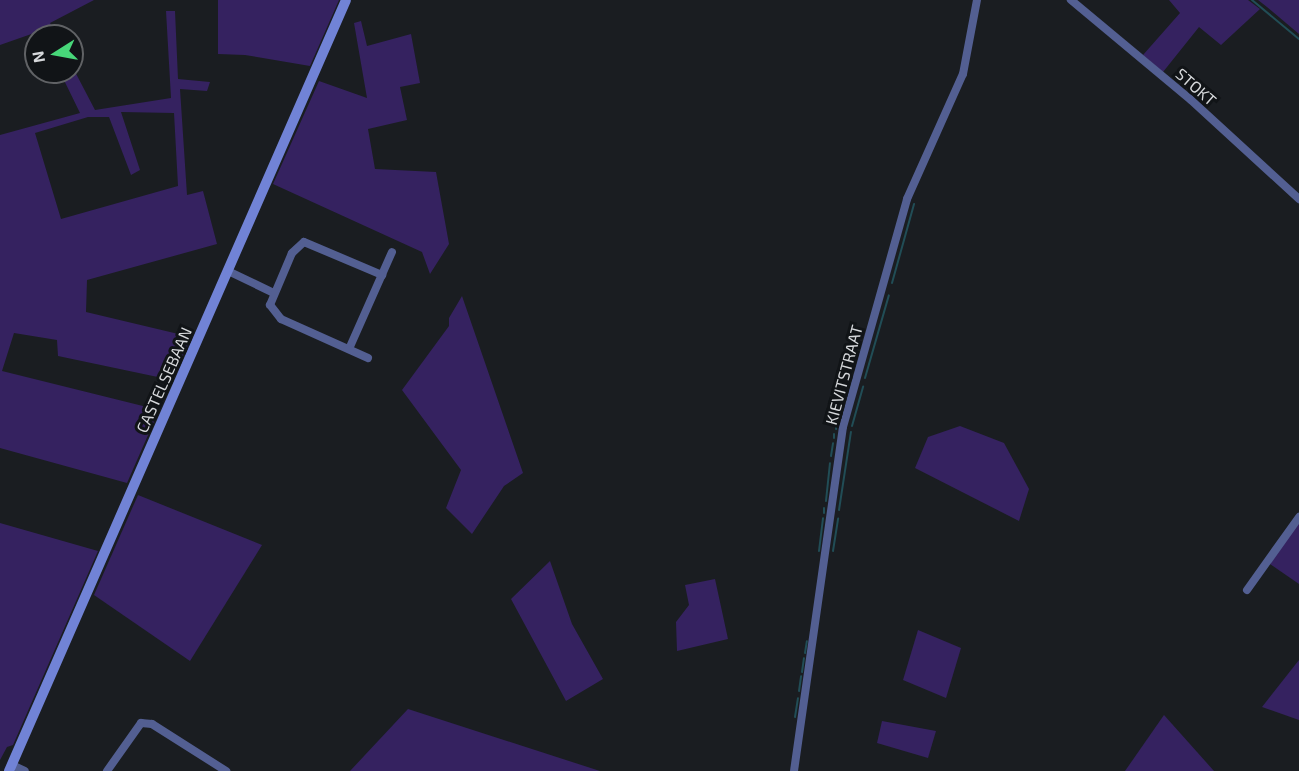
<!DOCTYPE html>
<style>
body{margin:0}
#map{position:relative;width:1299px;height:771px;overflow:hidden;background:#1a1d21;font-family:"Exo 2",sans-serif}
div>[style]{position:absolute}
.green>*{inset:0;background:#352260}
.stream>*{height:2px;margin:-1px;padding:0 1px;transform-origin:1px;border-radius:1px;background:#214d56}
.street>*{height:8px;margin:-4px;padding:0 4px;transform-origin:4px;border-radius:4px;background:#535f92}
.secondary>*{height:10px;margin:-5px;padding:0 5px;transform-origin:5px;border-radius:5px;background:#7183d6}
span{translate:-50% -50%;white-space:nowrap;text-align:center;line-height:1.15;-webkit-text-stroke:6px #111417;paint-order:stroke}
.street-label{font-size:16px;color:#d6d8db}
.north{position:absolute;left:24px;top:24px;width:60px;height:60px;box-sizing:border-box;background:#111417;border:2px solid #606265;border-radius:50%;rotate:259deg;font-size:16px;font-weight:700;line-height:24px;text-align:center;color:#d6d8db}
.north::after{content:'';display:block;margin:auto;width:21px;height:27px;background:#47d779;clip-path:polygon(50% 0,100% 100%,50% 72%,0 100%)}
</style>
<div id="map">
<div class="green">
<i style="clip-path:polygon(0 0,94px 0,50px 23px,57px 36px,43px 36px,40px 31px,0 45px)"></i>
<i style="clip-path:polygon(218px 0,339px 0,310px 66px,245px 55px,218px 54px)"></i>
<i style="clip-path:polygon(1169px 0,1248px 0,1260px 9px,1221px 45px,1199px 27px,1163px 72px,1143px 55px,1180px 13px)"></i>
<i style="clip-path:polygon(1258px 0,1299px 0,1299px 34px,1267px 7px)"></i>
<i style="clip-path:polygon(evenodd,166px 11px,175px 11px,178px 79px,210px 82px,207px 91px,180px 89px,187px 195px,203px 191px,217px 244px,87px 280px,86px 312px,191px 337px,172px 380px,58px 356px,57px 340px,14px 333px,2px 371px,159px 410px,127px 483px,0 448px,0 135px,80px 113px,60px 72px,72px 72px,72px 66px,95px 110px,171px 98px,166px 11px,121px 112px,174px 113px,178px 186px,61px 219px,35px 133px,88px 117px,109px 117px,131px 175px,140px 170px,121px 112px)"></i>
<i style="clip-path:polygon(361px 21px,367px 46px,411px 34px,420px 83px,400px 87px,407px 120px,368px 129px,375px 169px,436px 172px,449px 244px,430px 274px,422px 252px,273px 184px,319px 81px,367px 98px,354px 23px)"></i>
<i style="clip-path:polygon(462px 296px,523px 473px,504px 486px,472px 534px,446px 508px,461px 470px,402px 390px,449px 326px,449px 318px)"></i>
<i style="clip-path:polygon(960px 426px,1004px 443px,1029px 489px,1019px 521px,915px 468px,928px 437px)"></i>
<i style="clip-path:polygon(138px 495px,262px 545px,190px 661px,94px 595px)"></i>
<i style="clip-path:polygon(1299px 521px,1299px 584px,1270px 564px)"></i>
<i style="clip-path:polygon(0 523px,98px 551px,13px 745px,7px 747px,0 760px)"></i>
<i style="clip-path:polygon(550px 561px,572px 624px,603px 679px,566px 701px,511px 599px)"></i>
<i style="clip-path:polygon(715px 579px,728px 639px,677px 651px,676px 622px,689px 605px,685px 585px)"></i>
<i style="clip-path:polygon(918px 630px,961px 648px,946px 698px,903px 680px)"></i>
<i style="clip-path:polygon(1299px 660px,1299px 720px,1262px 707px)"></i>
<i style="clip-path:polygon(408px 709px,600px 771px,350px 771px)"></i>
<i style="clip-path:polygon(1164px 715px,1214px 771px,1125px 771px)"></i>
<i style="clip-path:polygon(882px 721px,936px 731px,928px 758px,877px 743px)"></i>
</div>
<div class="stream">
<i style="left:1252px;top:0;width:61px;rotate:39.7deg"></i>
<i style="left:892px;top:283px;width:82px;rotate:-74.4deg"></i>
<i style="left:865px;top:378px;width:86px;rotate:-73.9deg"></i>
<i style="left:852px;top:426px;width:41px;rotate:-74.2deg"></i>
<i style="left:836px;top:429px;width:6px;rotate:-81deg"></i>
<i style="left:834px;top:438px;width:4px;rotate:-90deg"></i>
<i style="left:831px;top:456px;width:13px;rotate:-81deg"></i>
<i style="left:826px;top:501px;width:38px;rotate:-84deg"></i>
<i style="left:839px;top:510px;width:79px;rotate:-81.3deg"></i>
<i style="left:824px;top:513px;width:5px;rotate:-90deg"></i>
<i style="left:819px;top:551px;width:33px;rotate:-83deg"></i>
<i style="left:833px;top:551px;width:33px;rotate:-81deg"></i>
<i style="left:805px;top:653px;width:12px;rotate:-81deg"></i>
<i style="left:802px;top:672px;width:14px;rotate:-82deg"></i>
<i style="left:799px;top:691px;width:15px;rotate:-82deg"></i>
<i style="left:795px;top:717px;width:19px;rotate:-81deg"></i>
</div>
<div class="street">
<i style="left:1071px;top:0;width:156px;rotate:39.8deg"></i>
<i style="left:1191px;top:100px;width:147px;rotate:42.5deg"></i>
<i style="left:228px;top:271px;width:51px;rotate:25.6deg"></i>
<i style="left:349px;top:349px;width:106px;rotate:-66.1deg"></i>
<i style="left:368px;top:358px;width:95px;rotate:-155.9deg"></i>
<i style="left:281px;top:319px;width:18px;rotate:-128deg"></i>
<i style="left:270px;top:305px;width:56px;rotate:-67.1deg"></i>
<i style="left:292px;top:253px;width:16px;rotate:-43deg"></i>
<i style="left:304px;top:242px;width:85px;rotate:22.9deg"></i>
<i style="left:1247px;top:590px;width:90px;rotate:-54.5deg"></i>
<i style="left:12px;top:765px;width:14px;rotate:25deg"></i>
<i style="left:107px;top:771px;width:59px;rotate:-54.7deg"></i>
<i style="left:141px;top:723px;width:11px;rotate:5deg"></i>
<i style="left:152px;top:724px;width:88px;rotate:32.4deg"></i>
<i style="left:794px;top:771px;width:347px;rotate:-81.9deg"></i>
<i style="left:843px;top:427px;width:237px;rotate:-74.3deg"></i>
<i style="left:907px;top:199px;width:137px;rotate:-65.9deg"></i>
<i style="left:963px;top:74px;width:75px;rotate:-79.3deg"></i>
</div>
<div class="secondary">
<i style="left:9px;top:771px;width:841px;rotate:-66.39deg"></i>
</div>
<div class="street-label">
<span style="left:1196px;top:87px;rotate:41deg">STOKT</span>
<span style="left:844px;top:375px;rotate:-75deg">KIEVITSTRAAT</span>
<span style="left:164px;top:380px;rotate:-66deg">CASTELSEBAAN</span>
</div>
<div class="north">N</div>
</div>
